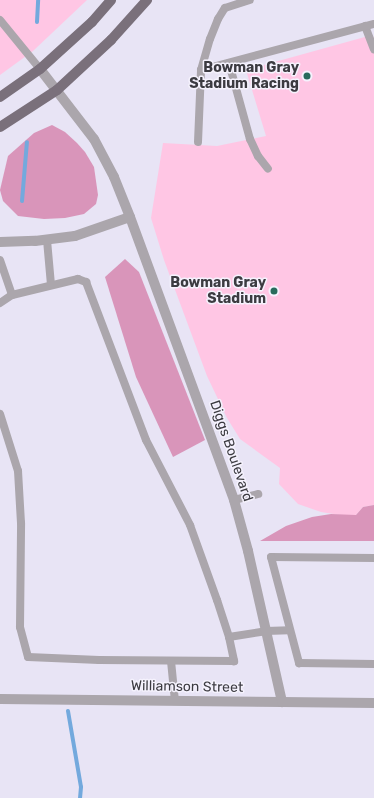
<!DOCTYPE html>
<style>
body{margin:0}
#map{position:relative;width:374px;height:798px;overflow:hidden;background:#e8e4f5;font-family:Rubik,sans-serif}
div>[style]{position:absolute}
.green>*{inset:0;background:#ffc6e4}
.forest>*{inset:0;background:#d995ba}
.stream>*{height:4px;margin:-2px;padding:0 2px;transform-origin:2px;border-radius:2px;background:#73a9dd}
.service>*{height:8px;margin:-4px;padding:0 4px;transform-origin:4px;border-radius:4px;background:#aba6ac}
.minor>*{height:10px;margin:-5px;padding:0 5px;transform-origin:5px;border-radius:5px;background:#aba6ac}
.tertiary>*{height:10px;margin:-5px;padding:0 5px;transform-origin:5px;border-radius:5px;background:#aba6ac}
.primary>*{height:10px;margin:-5px;padding:0 5px;transform-origin:5px;border-radius:5px;background:#7a707b}
.dots>*{width:11px;height:11px;translate:-50% -50%;box-sizing:border-box;border:2px solid #f5f2fd;border-radius:50%}
span{translate:-50% -50%;white-space:nowrap;text-align:center;line-height:1.15;-webkit-text-stroke:3px #f5f2fd;paint-order:stroke}
.poi-label{font-size:14px;color:#3c3b41;font-weight:700}
.right{translate:-100% -50%;text-align:right}
.street-label{font-size:14px;color:#3c3b41}
</style>
<div id="map">
<div class="green">
<i style="clip-path:polygon(0 0,87px 0,33px 51px,0 75px)"></i>
<i style="clip-path:polygon(372px 35px,374px 38px,374px 505px,363px 507px,356px 515px,340px 515px,321px 512px,298px 504px,279px 484px,280px 468px,240px 439px,227px 418px,207px 376px,164px 260px,151px 218px,163px 143px,217px 146px,266px 136px,246px 70px)"></i>
</div>
<div class="forest">
<i style="clip-path:polygon(52px 125px,65px 132px,77px 143px,85px 152px,94px 167px,98px 195px,96px 204px,84px 214px,65px 218px,44px 219px,18px 216px,3px 201px,0 190px,8px 156px,34px 133px)"></i>
<i style="clip-path:polygon(125px 259px,139px 272px,205px 440px,173px 457px,136px 377px,105px 277px)"></i>
<i style="clip-path:polygon(374px 505px,374px 541px,260px 541px,286px 526px,312px 517px,331px 514px,356px 515px,363px 507px)"></i>
</div>
<div class="stream">
<i style="left:37px;top:22px;width:22px;rotate:-87deg"></i>
<i style="left:22px;top:201px;width:59px;rotate:-85.2deg"></i>
<i style="left:68px;top:711px;width:77px;rotate:80.3deg"></i>
<i style="left:81px;top:787px;width:11px;rotate:95deg"></i>
</div>
<div class="service">
<i style="left:0;top:20px;width:63px;rotate:50.8deg"></i>
<i style="left:365px;top:26px;width:25px;rotate:69deg"></i>
<i style="left:229px;top:63px;width:79px;rotate:74.6deg"></i>
<i style="left:250px;top:139px;width:19px;rotate:65deg"></i>
<i style="left:258px;top:156px;width:16px;rotate:52deg"></i>
<i style="left:201px;top:70px;width:179px;rotate:-14.9deg"></i>
<i style="left:198px;top:142px;width:72px;rotate:-87.6deg"></i>
<i style="left:201px;top:70px;width:32px;rotate:-74deg"></i>
<i style="left:210px;top:39px;width:22px;rotate:-68deg"></i>
<i style="left:218px;top:19px;width:13px;rotate:-58deg"></i>
<i style="left:225px;top:8px;width:26px;rotate:-18deg"></i>
<i style="left:47px;top:240px;width:45px;rotate:84.9deg"></i>
<i style="left:0;top:260px;width:37px;rotate:71deg"></i>
<i style="left:0;top:303px;width:14px;rotate:-34deg"></i>
<i style="left:12px;top:295px;width:68px;rotate:-13.6deg"></i>
<i style="left:78px;top:279px;width:9px;rotate:21deg"></i>
<i style="left:86px;top:282px;width:169px;rotate:69.2deg"></i>
<i style="left:146px;top:440px;width:96px;rotate:62.6deg"></i>
<i style="left:190px;top:525px;width:80px;rotate:70.2deg"></i>
<i style="left:217px;top:600px;width:39px;rotate:72deg"></i>
<i style="left:229px;top:637px;width:25px;rotate:78deg"></i>
<i style="left:234px;top:661px;width:135px;rotate:-179.6deg"></i>
<i style="left:99px;top:660px;width:71px;rotate:-177.6deg"></i>
<i style="left:28px;top:657px;width:31px;rotate:-105deg"></i>
<i style="left:20px;top:627px;width:104px;rotate:-89.4deg"></i>
<i style="left:21px;top:523px;width:52px;rotate:-93.3deg"></i>
<i style="left:18px;top:471px;width:60px;rotate:-107.5deg"></i>
<i style="left:234px;top:500px;width:25px;rotate:-14deg"></i>
<i style="left:374px;top:558px;width:103px;rotate:-179.4deg"></i>
<i style="left:271px;top:557px;width:110px;rotate:75.2deg"></i>
<i style="left:299px;top:663px;width:75px;rotate:0.8deg"></i>
<i style="left:229px;top:637px;width:37px;rotate:-9deg"></i>
<i style="left:266px;top:631px;width:23px;rotate:-2deg"></i>
<i style="left:171px;top:661px;width:40px;rotate:84.3deg"></i>
</div>
<div class="minor">
<i style="left:0;top:699px;width:282px;rotate:0.6deg"></i>
</div>
<div class="tertiary">
<i style="left:40px;top:69px;width:88px;rotate:52.4deg"></i>
<i style="left:94px;top:139px;width:43px;rotate:62.2deg"></i>
<i style="left:114px;top:177px;width:43px;rotate:68.2deg"></i>
<i style="left:130px;top:217px;width:302px;rotate:69.8deg"></i>
<i style="left:234px;top:500px;width:53px;rotate:74.6deg"></i>
<i style="left:248px;top:551px;width:155px;rotate:77.3deg"></i>
<i style="left:282px;top:702px;width:92px;rotate:0.6deg"></i>
<i style="left:0;top:242px;width:35px;rotate:-2deg"></i>
<i style="left:35px;top:241px;width:40px;rotate:-7.1deg"></i>
<i style="left:75px;top:236px;width:58px;rotate:-19.1deg"></i>
</div>
<div class="primary">
<i style="left:0;top:97px;width:49px;rotate:-35deg"></i>
<i style="left:40px;top:69px;width:70px;rotate:-42.1deg"></i>
<i style="left:92px;top:22px;width:29px;rotate:-49deg"></i>
<i style="left:0;top:127px;width:68px;rotate:-33deg"></i>
<i style="left:57px;top:90px;width:74px;rotate:-42.8deg"></i>
<i style="left:111px;top:40px;width:54px;rotate:-48deg"></i>
</div>
<div class="dots">
<i style="left:307px;top:76px;background:#286b5c"></i>
<i style="left:274px;top:291px;background:#286b5c"></i>
</div>
<div class="poi-label">
<span class="right" style="left:299px;top:76px">Bowman Gray<br>Stadium Racing</span>
<span class="right" style="left:266px;top:291px">Bowman Gray<br>Stadium</span>
</div>
<div class="street-label">
<span style="left:231px;top:451px;rotate:71deg">Diggs Boulevard</span>
<span style="left:187px;top:687px;rotate:1deg">Williamson Street</span>
</div>
</div>
